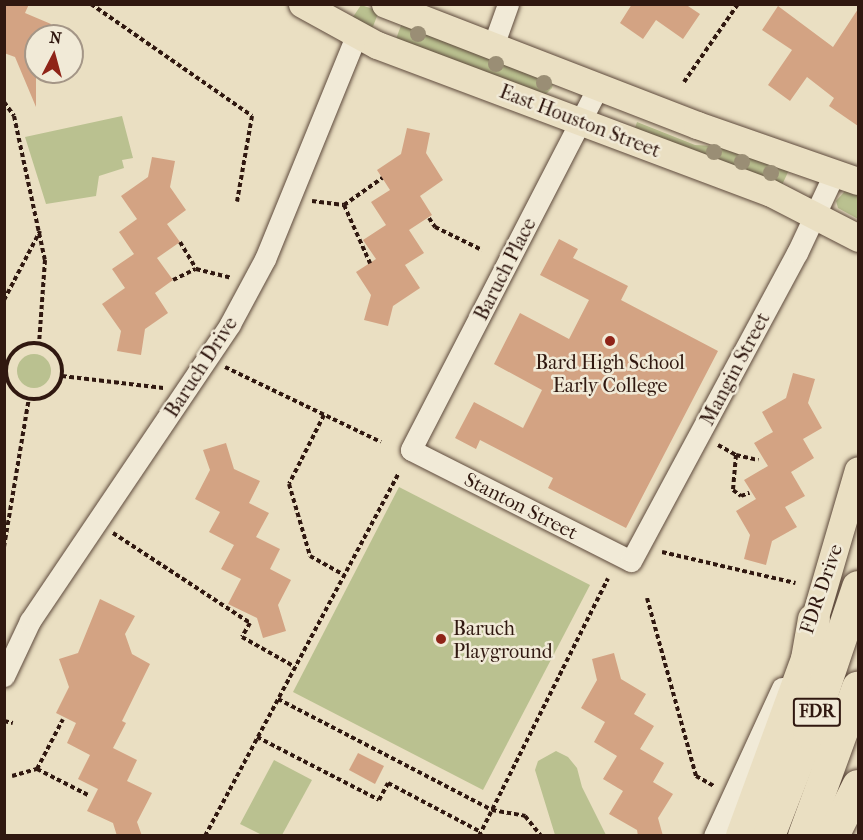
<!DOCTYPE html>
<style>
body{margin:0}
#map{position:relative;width:863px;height:840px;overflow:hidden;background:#eadfc2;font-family:"IM FELL French Canon",serif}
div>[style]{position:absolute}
.green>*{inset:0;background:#bac190}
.round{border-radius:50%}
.building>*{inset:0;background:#d3a383}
.path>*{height:4px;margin-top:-2px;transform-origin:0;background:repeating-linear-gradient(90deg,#301810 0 4.5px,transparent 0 7.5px)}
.path>.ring{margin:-2px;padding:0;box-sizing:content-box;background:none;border:4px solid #301810;border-radius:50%}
.roads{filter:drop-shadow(0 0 2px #5e4a3c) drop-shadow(0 0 2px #5e4a3c)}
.minor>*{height:21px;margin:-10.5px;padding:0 10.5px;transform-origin:10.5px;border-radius:10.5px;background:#f1ead7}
.major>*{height:27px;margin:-13.5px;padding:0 13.5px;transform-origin:13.5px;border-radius:13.5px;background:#eadfc2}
.highway>*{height:32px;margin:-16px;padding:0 16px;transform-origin:16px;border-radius:16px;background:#eadfc2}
.trees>*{width:16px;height:16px;margin:-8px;border-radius:50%;background:#9a8e75}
.dots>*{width:16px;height:16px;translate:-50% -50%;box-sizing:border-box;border:3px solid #f1ead7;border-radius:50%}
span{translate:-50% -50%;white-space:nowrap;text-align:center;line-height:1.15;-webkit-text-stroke:5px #f1ead7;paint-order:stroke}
.shield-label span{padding:2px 4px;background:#f1ead7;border:2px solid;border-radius:4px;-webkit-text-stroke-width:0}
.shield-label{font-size:18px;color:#301810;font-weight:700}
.street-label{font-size:20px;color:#301810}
.poi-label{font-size:20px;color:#301810}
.left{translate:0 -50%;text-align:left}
.frame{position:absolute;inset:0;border:6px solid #301810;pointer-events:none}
.north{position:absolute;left:24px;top:24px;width:60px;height:60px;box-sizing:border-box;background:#f1ead7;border:2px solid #a49687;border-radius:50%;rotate:6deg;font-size:16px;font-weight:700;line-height:24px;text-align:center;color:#301810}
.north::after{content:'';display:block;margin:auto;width:21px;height:27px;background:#8f2418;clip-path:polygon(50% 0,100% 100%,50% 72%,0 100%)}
</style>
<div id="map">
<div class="green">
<i style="clip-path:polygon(361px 5px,379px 11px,372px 29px,351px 20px)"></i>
<i style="clip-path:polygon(403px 20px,553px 83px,552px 88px,545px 95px,396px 39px)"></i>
<i style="clip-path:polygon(122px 116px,133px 158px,122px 160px,124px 168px,99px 176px,96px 196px,46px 204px,25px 137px)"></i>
<i style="clip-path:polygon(637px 122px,695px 145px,733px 147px,789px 170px,782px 185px,635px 128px)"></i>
<i style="clip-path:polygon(846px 190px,858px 192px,858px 219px,838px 208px,836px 201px)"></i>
<i class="round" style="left:17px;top:354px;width:34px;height:34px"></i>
<i style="clip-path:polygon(399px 487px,590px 585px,483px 790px,293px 692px)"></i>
<i style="clip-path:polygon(556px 751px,568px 757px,577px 768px,582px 787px,606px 835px,555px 835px,535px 770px,538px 761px)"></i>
<i style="clip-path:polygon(274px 760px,312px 780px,282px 835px,262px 835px,240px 824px)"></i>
</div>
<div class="building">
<i style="clip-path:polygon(4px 4px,29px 4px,25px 13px,51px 24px,46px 36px,36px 36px,36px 107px,15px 57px,4px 53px)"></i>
<i style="clip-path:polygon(632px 4px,685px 4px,700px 14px,683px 39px,656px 20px,643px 39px,620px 23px)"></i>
<i style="clip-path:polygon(778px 6px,833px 47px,858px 9px,858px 126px,829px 106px,834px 98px,807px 77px,790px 101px,768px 85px,792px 50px,762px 30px)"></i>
<i style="clip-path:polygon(407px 128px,430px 133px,426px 153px,443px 180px,420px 196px,432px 215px,409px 230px,424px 253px,405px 265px,420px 288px,393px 306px,388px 326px,364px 320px,371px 295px,356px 272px,376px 259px,363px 240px,386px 225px,371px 202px,390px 190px,377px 170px,401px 154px)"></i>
<i style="clip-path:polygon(152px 157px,175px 161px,170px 187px,186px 210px,167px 224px,180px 242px,157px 258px,173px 280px,155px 293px,168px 313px,145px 329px,141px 355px,117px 351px,121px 331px,102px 304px,125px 288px,112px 269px,134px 254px,119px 232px,137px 219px,121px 196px,148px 177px)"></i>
<i style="clip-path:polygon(559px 239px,578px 249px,573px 258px,628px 286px,621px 300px,718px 351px,626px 528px,548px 488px,553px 478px,480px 440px,476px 449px,455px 438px,474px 402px,523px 428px,542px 390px,494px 364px,520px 313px,569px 339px,589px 300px,540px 275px)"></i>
<i style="clip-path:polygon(793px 373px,815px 379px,808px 403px,822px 428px,803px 439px,814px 458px,791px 472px,805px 496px,785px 507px,797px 527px,772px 541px,766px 565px,744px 559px,750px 535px,736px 511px,756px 499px,744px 480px,768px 466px,754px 443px,773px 432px,762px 412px,786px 398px)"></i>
<i style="clip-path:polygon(226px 443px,234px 469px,260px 481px,249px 503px,269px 513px,256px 537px,280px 549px,270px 569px,291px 580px,278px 605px,286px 631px,263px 638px,257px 618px,228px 604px,241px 579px,221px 569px,234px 545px,209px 532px,220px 512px,195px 499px,210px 470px,203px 450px)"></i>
<i style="clip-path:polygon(100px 599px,135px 616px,125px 634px,132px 654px,150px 664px,122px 721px,126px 723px,113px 748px,137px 760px,127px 781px,152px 793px,137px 822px,142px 836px,117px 836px,113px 823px,87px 811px,98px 789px,78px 779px,90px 755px,67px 743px,76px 723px,56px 713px,69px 687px,59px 659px,78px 653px)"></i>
<i style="clip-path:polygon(614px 653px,621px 679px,646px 694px,634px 714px,654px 726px,640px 749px,664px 763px,653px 782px,673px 794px,658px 818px,663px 836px,638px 836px,637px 830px,609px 814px,623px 791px,603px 779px,617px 756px,594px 742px,605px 722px,581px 708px,597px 680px,592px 659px)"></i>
<i style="clip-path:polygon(358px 753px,384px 766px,375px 784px,349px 770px)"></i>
</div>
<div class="path">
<i style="left:91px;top:4px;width:196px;rotate:34.8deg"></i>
<i style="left:252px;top:116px;width:87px;rotate:99.9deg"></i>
<i style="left:684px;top:82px;width:95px;rotate:-55.3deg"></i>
<i style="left:4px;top:102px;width:17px;rotate:54deg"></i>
<i style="left:14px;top:116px;width:147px;rotate:77.9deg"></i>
<i style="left:45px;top:260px;width:83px;rotate:94.1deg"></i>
<i style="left:312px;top:201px;width:32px;rotate:7deg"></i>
<i style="left:344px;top:205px;width:47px;rotate:-35.4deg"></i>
<i style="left:344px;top:205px;width:64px;rotate:65.9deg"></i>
<i style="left:429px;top:218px;width:11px;rotate:56deg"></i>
<i style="left:435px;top:227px;width:52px;rotate:26.1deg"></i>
<i style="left:180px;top:242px;width:31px;rotate:59deg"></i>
<i style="left:196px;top:269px;width:37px;rotate:14deg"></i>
<i style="left:173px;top:280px;width:25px;rotate:-26deg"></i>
<i style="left:4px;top:300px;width:78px;rotate:-62.4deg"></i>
<i class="ring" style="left:6px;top:343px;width:52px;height:52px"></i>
<i style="left:225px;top:367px;width:173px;rotate:25.7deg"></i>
<i style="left:62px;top:376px;width:102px;rotate:6.8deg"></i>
<i style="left:324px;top:415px;width:77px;rotate:116.9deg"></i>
<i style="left:289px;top:484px;width:75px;rotate:73.7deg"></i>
<i style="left:310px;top:556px;width:39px;rotate:29deg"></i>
<i style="left:718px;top:445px;width:21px;rotate:29deg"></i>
<i style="left:736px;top:455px;width:23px;rotate:13deg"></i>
<i style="left:736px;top:455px;width:35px;rotate:95deg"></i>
<i style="left:733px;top:490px;width:10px;rotate:37deg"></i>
<i style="left:741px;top:496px;width:9px;rotate:-21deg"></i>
<i style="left:113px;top:533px;width:164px;rotate:33.3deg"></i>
<i style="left:250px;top:623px;width:16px;rotate:120deg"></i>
<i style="left:242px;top:637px;width:61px;rotate:29.5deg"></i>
<i style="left:4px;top:547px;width:151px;rotate:-80.5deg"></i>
<i style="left:662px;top:552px;width:137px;rotate:13.1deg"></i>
<i style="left:647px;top:598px;width:185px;rotate:74.6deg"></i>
<i style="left:696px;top:776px;width:21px;rotate:29deg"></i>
<i style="left:278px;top:699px;width:241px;rotate:27.4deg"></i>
<i style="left:492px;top:810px;width:34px;rotate:10deg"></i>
<i style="left:525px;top:816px;width:26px;rotate:51deg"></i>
<i style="left:4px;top:721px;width:9px;rotate:13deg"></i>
<i style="left:257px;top:737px;width:137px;rotate:27.3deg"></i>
<i style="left:379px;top:800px;width:19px;rotate:-62deg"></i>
<i style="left:388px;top:783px;width:105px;rotate:27.8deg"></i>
<i style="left:37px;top:769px;width:56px;rotate:-62.5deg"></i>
<i style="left:12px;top:776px;width:26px;rotate:-16deg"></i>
<i style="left:37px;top:769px;width:57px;rotate:27deg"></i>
<i style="left:205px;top:836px;width:412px;rotate:-61.9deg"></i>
<i style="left:479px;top:836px;width:288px;rotate:-63.4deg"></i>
</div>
<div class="roads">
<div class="minor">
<i style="left:493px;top:46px;width:45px;rotate:-70.3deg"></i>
<i style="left:598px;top:87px;width:408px;rotate:117.3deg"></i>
<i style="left:411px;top:450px;width:246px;rotate:26.8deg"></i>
<i style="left:631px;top:561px;width:350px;rotate:-61.7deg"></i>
<i style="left:797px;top:253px;width:87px;rotate:-64.9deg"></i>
<i style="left:4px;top:676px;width:61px;rotate:-64.7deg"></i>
<i style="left:30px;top:621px;width:358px;rotate:-56deg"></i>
<i style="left:230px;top:324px;width:74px;rotate:-61.7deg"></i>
<i style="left:265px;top:259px;width:241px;rotate:-67.8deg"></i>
<i style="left:714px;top:836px;width:163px;rotate:-65.3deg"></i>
</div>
<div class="major">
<i style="left:302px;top:4px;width:85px;rotate:28.7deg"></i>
<i style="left:377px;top:45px;width:419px;rotate:20.6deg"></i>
<i style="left:769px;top:192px;width:100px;rotate:27.3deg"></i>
<i style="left:385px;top:4px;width:335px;rotate:21.2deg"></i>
<i style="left:697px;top:125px;width:170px;rotate:19.2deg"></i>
<i style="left:814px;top:620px;width:156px;rotate:-73.7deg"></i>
</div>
<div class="highway">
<i style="left:742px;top:836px;width:189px;rotate:-69.8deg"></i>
<i style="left:807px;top:659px;width:40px;rotate:-80deg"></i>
<i style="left:769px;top:836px;width:110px;rotate:-68.8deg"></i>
<i style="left:809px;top:733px;width:154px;rotate:-71.4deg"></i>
<i style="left:804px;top:836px;width:158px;rotate:-70deg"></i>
<i style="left:833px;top:836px;width:56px;rotate:-63.4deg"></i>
</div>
</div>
<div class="trees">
<i style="left:418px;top:34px"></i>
<i style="left:496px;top:64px"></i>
<i style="left:544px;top:83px"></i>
<i style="left:714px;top:152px"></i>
<i style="left:742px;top:162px"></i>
<i style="left:771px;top:173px"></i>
</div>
<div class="dots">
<i style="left:610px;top:341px;background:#8f2418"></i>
<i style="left:441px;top:639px;background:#8f2418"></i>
</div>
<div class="shield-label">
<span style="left:817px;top:712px">FDR</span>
</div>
<div class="street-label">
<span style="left:580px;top:121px;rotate:21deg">East Houston Street</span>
<span style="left:505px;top:269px;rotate:-63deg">Baruch Place</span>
<span style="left:201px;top:367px;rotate:-57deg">Baruch Drive</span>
<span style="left:735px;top:369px;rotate:-62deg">Mangin Street</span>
<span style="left:521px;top:506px;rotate:27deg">Stanton Street</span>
<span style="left:821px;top:589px;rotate:-71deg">FDR Drive</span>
</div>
<div class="poi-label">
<span style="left:610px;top:374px">Bard High School<br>Early College</span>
<span class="left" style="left:453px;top:640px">Baruch<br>Playground</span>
</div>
<div class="frame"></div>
<div class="north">N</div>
</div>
